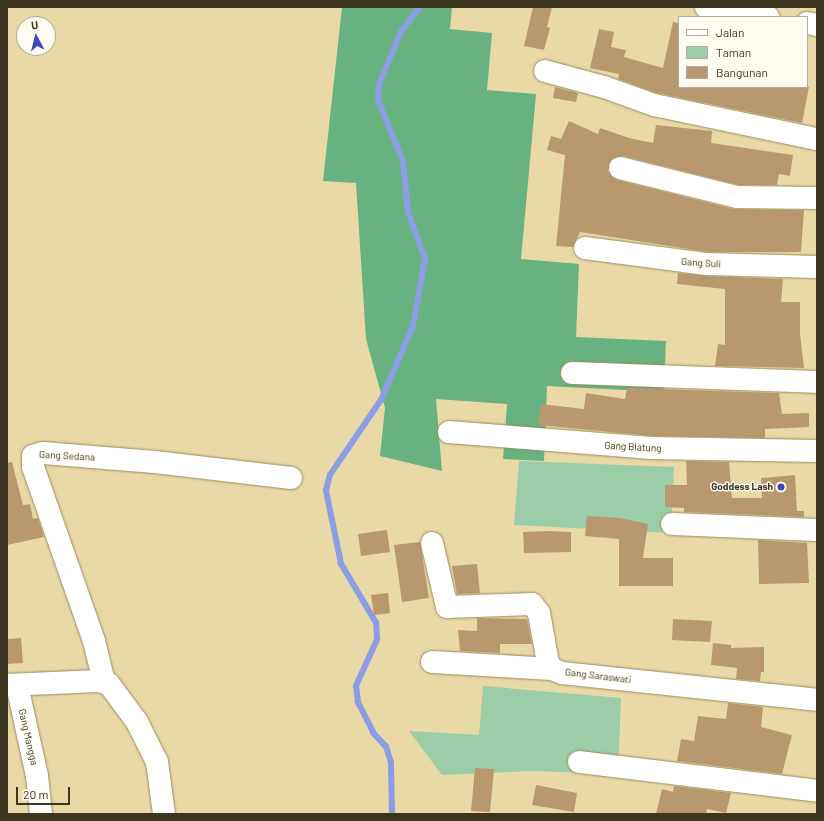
<!DOCTYPE html>
<style>
body{margin:0}
#map{position:relative;width:824px;height:821px;overflow:hidden;background:#e9d9a7;font-family:Barlow,sans-serif}
div>[style]{position:absolute}
.green>*{inset:0;background:#9bcda8}
.forest>*{inset:0;background:#67b27e}
.stream>*{height:5.5px;margin:-2.75px;padding:0 2.75px;transform-origin:2.75px;border-radius:2.75px;background:#8b9de4}
.building>*{inset:0;background:#b99870}
.roads{filter:drop-shadow(0 0 1px #9a8b5c) drop-shadow(0 0 1px #9a8b5c)}
.minor>*{height:22px;margin:-11px;padding:0 11px;transform-origin:11px;border-radius:11px;background:#fff}
.dots>*{width:11px;height:11px;translate:-50% -50%;box-sizing:border-box;border:2px solid #fefbf1;border-radius:50%}
span{translate:-50% -50%;white-space:nowrap;text-align:center;line-height:1.15;-webkit-text-stroke:3px #fefbf1;paint-order:stroke}
.street-label{font-size:10px;color:#3c3621}
.poi-label{font-size:10px;color:#3c3621;font-weight:700}
.right{translate:-100% -50%;text-align:right}
.frame{position:absolute;inset:0;border:8px solid #3c3621;pointer-events:none}
.legend{position:absolute;left:678px;top:16px;width:130px;height:72px;box-sizing:border-box;background:#fefbf1;border:1px solid #b0ac9e;margin:0;padding:5px 7px;list-style:none;font-size:12px;color:#3c3621}
.legend li{display:flex;align-items:center;gap:8px;height:20px}
.legend b{width:20px;border:1px solid #b0ac9e}
.north{position:absolute;left:16px;top:16px;width:40px;height:40px;box-sizing:border-box;background:#fefbf1;border:1px solid #b0ac9e;border-radius:50%;rotate:353deg;font-size:11px;font-weight:700;line-height:16px;text-align:center;color:#3c3621}
.north::after{content:'';display:block;margin:auto;width:14px;height:18px;background:#3c48bc;clip-path:polygon(50% 0,100% 100%,50% 72%,0 100%)}
.scale{position:absolute;left:16px;top:787px;width:54px;height:18px;box-sizing:border-box;border:2px solid #3c3621;border-top:0;padding-left:5px;font-size:12px;line-height:14px;white-space:nowrap;color:#3c3621;-webkit-text-stroke:3px #fefbf1;paint-order:stroke}
</style>
<div id="map">
<div class="green">
<i style="clip-path:polygon(519px 461px,674px 467px,671px 533px,514px 525px)"></i>
<i style="clip-path:polygon(483px 686px,621px 698px,618px 774px,532px 771px,442px 775px,409px 731px,479px 735px)"></i>
</div>
<div class="forest">
<i style="clip-path:polygon(342px 7px,452px 7px,450px 29px,492px 33px,487px 90px,536px 94px,521px 259px,579px 264px,576px 337px,666px 341px,664px 392px,547px 386px,544px 461px,503px 459px,507px 404px,436px 399px,442px 471px,380px 456px,385px 408px,366px 339px,356px 183px,323px 181px)"></i>
</div>
<div class="stream">
<i style="left:392px;top:814px;width:51px;rotate:-91.1deg"></i>
<i style="left:391px;top:763px;width:17px;rotate:-107deg"></i>
<i style="left:386px;top:747px;width:18px;rotate:-133deg"></i>
<i style="left:374px;top:734px;width:36px;rotate:-117deg"></i>
<i style="left:358px;top:702px;width:16px;rotate:-97deg"></i>
<i style="left:356px;top:686px;width:51px;rotate:-65.5deg"></i>
<i style="left:377px;top:640px;width:17px;rotate:-93deg"></i>
<i style="left:376px;top:623px;width:69px;rotate:-120.7deg"></i>
<i style="left:341px;top:564px;width:75px;rotate:-101.6deg"></i>
<i style="left:326px;top:491px;width:16px;rotate:-76deg"></i>
<i style="left:330px;top:475px;width:91px;rotate:-55.8deg"></i>
<i style="left:381px;top:400px;width:81px;rotate:-66.6deg"></i>
<i style="left:413px;top:326px;width:68px;rotate:-79.8deg"></i>
<i style="left:425px;top:259px;width:50px;rotate:-109.9deg"></i>
<i style="left:408px;top:212px;width:50px;rotate:-95.7deg"></i>
<i style="left:403px;top:162px;width:67px;rotate:-112deg"></i>
<i style="left:378px;top:100px;width:16px;rotate:-86deg"></i>
<i style="left:379px;top:84px;width:56px;rotate:-67.1deg"></i>
<i style="left:401px;top:32px;width:31px;rotate:-53deg"></i>
</div>
<div class="building">
<i style="clip-path:polygon(533px 7px,552px 7px,547px 27px,550px 28px,544px 50px,524px 46px)"></i>
<i style="clip-path:polygon(673px 22px,679px 23px,679px 87px,809px 87px,802px 123px,657px 93px,618px 79px,619px 74px,590px 68px,599px 29px,614px 32px,611px 47px,626px 50px,624px 57px,663px 68px)"></i>
<i style="clip-path:polygon(555px 87px,578px 93px,576px 102px,553px 98px)"></i>
<i style="clip-path:polygon(569px 121px,598px 134px,600px 128px,629px 138px,653px 143px,656px 125px,712px 131px,711px 143px,793px 155px,790px 176px,779px 174px,777px 185px,739px 185px,623px 156px,611px 160px,608px 171px,617px 180px,734px 209px,804px 210px,801px 252px,708px 252px,580px 232px,573px 247px,556px 246px,565px 155px,547px 150px,551px 136px,561px 139px)"></i>
<i style="clip-path:polygon(678px 273px,707px 276px,783px 279px,781px 302px,800px 302px,800px 333px,804px 368px,715px 366px,718px 344px,725px 345px,725px 289px,677px 284px)"></i>
<i style="clip-path:polygon(627px 388px,779px 393px,782px 414px,809px 413px,809px 427px,765px 429px,765px 438px,652px 436px,538px 425px,541px 404px,584px 409px,586px 393px,625px 399px)"></i>
<i style="clip-path:polygon(686px 461px,729px 462px,732px 498px,762px 498px,761px 478px,795px 475px,797px 511px,804px 511px,804px 517px,684px 512px,684px 508px,665px 507px,665px 485px,687px 485px)"></i>
<i style="clip-path:polygon(12px 462px,23px 505px,30px 504px,33px 519px,38px 518px,44px 537px,7px 545px,7px 463px)"></i>
<i style="clip-path:polygon(587px 516px,620px 518px,648px 524px,643px 558px,673px 558px,673px 586px,619px 586px,619px 539px,585px 536px)"></i>
<i style="clip-path:polygon(387px 530px,390px 552px,361px 556px,358px 534px)"></i>
<i style="clip-path:polygon(548px 531px,571px 532px,571px 552px,524px 553px,523px 532px)"></i>
<i style="clip-path:polygon(758px 540px,807px 543px,809px 583px,759px 584px)"></i>
<i style="clip-path:polygon(420px 542px,429px 598px,402px 602px,394px 545px)"></i>
<i style="clip-path:polygon(477px 564px,480px 593px,457px 594px,452px 566px)"></i>
<i style="clip-path:polygon(388px 593px,390px 613px,374px 615px,371px 595px)"></i>
<i style="clip-path:polygon(477px 618px,527px 619px,532px 644px,500px 644px,500px 653px,460px 651px,458px 630px,477px 631px)"></i>
<i style="clip-path:polygon(673px 619px,712px 621px,710px 642px,672px 640px)"></i>
<i style="clip-path:polygon(21px 638px,23px 663px,7px 664px,7px 639px)"></i>
<i style="clip-path:polygon(713px 643px,731px 645px,731px 648px,764px 647px,764px 672px,761px 672px,760px 681px,736px 679px,737px 668px,711px 665px)"></i>
<i style="clip-path:polygon(728px 703px,763px 707px,761px 727px,792px 735px,782px 774px,677px 761px,681px 739px,694px 741px,698px 716px,726px 719px)"></i>
<i style="clip-path:polygon(475px 768px,494px 769px,490px 812px,471px 811px)"></i>
<i style="clip-path:polygon(536px 785px,577px 793px,574px 812px,532px 805px)"></i>
<i style="clip-path:polygon(674px 786px,731px 793px,726px 813px,707px 809px,706px 814px,656px 814px,662px 789px,673px 792px)"></i>
</div>
<div class="roads">
<div class="minor">
<i style="left:706px;top:7px;width:63px;rotate:9.2deg"></i>
<i style="left:807px;top:23px;width:10px;rotate:11deg"></i>
<i style="left:545px;top:71px;width:61px;rotate:15.2deg"></i>
<i style="left:604px;top:87px;width:53px;rotate:19.8deg"></i>
<i style="left:654px;top:105px;width:167px;rotate:11.8deg"></i>
<i style="left:620px;top:168px;width:121px;rotate:13.9deg"></i>
<i style="left:737px;top:197px;width:80px;rotate:0.7deg"></i>
<i style="left:585px;top:248px;width:123px;rotate:7.5deg"></i>
<i style="left:707px;top:264px;width:110px;rotate:1.6deg"></i>
<i style="left:572px;top:373px;width:245px;rotate:2.1deg"></i>
<i style="left:449px;top:432px;width:203px;rotate:4.5deg"></i>
<i style="left:651px;top:448px;width:166px;rotate:1deg"></i>
<i style="left:672px;top:524px;width:145px;rotate:2.4deg"></i>
<i style="left:432px;top:543px;width:66px;rotate:76.8deg"></i>
<i style="left:447px;top:607px;width:85px;rotate:-2deg"></i>
<i style="left:532px;top:604px;width:11px;rotate:52deg"></i>
<i style="left:539px;top:613px;width:51px;rotate:79.8deg"></i>
<i style="left:548px;top:663px;width:7px;rotate:56deg"></i>
<i style="left:552px;top:669px;width:11px;rotate:22deg"></i>
<i style="left:562px;top:673px;width:256px;rotate:6deg"></i>
<i style="left:432px;top:662px;width:120px;rotate:3.3deg"></i>
<i style="left:104px;top:682px;width:42px;rotate:-103.7deg"></i>
<i style="left:94px;top:641px;width:184px;rotate:-109.3deg"></i>
<i style="left:33px;top:467px;width:11px;rotate:-90deg"></i>
<i style="left:33px;top:456px;width:10px;rotate:-17deg"></i>
<i style="left:43px;top:453px;width:112px;rotate:4.6deg"></i>
<i style="left:155px;top:462px;width:137px;rotate:6.7deg"></i>
<i style="left:7px;top:685px;width:91px;rotate:-2.5deg"></i>
<i style="left:98px;top:681px;width:11px;rotate:15deg"></i>
<i style="left:109px;top:684px;width:47px;rotate:53.6deg"></i>
<i style="left:137px;top:722px;width:45px;rotate:63.4deg"></i>
<i style="left:157px;top:762px;width:52px;rotate:82.3deg"></i>
<i style="left:17px;top:685px;width:93px;rotate:77.6deg"></i>
<i style="left:37px;top:776px;width:38px;rotate:84deg"></i>
<i style="left:579px;top:762px;width:240px;rotate:6.9deg"></i>
</div>
</div>
<div class="dots">
<i style="left:781px;top:487px;background:#3c48bc"></i>
</div>
<div class="street-label">
<span style="left:701px;top:263px;rotate:4deg">Gang Suli</span>
<span style="left:633px;top:447px;rotate:3deg">Gang Blatung</span>
<span style="left:67px;top:456px;rotate:3deg">Gang Sedana</span>
<span style="left:598px;top:676px;rotate:7deg">Gang Saraswati</span>
<span style="left:28px;top:737px;rotate:77deg">Gang Mangga</span>
</div>
<div class="poi-label">
<span class="right" style="left:773px;top:487px">Goddess Lash</span>
</div>
<div class="frame"></div>
<ul class="legend">
<li><b style="height:5px;background:#fff"></b>Jalan</li>
<li><b style="height:11px;background:#9bcda8"></b>Taman</li>
<li><b style="height:11px;background:#b99870"></b>Bangunan</li>
</ul>
<div class="north">U</div>
<div class="scale">20 m</div>
</div>
